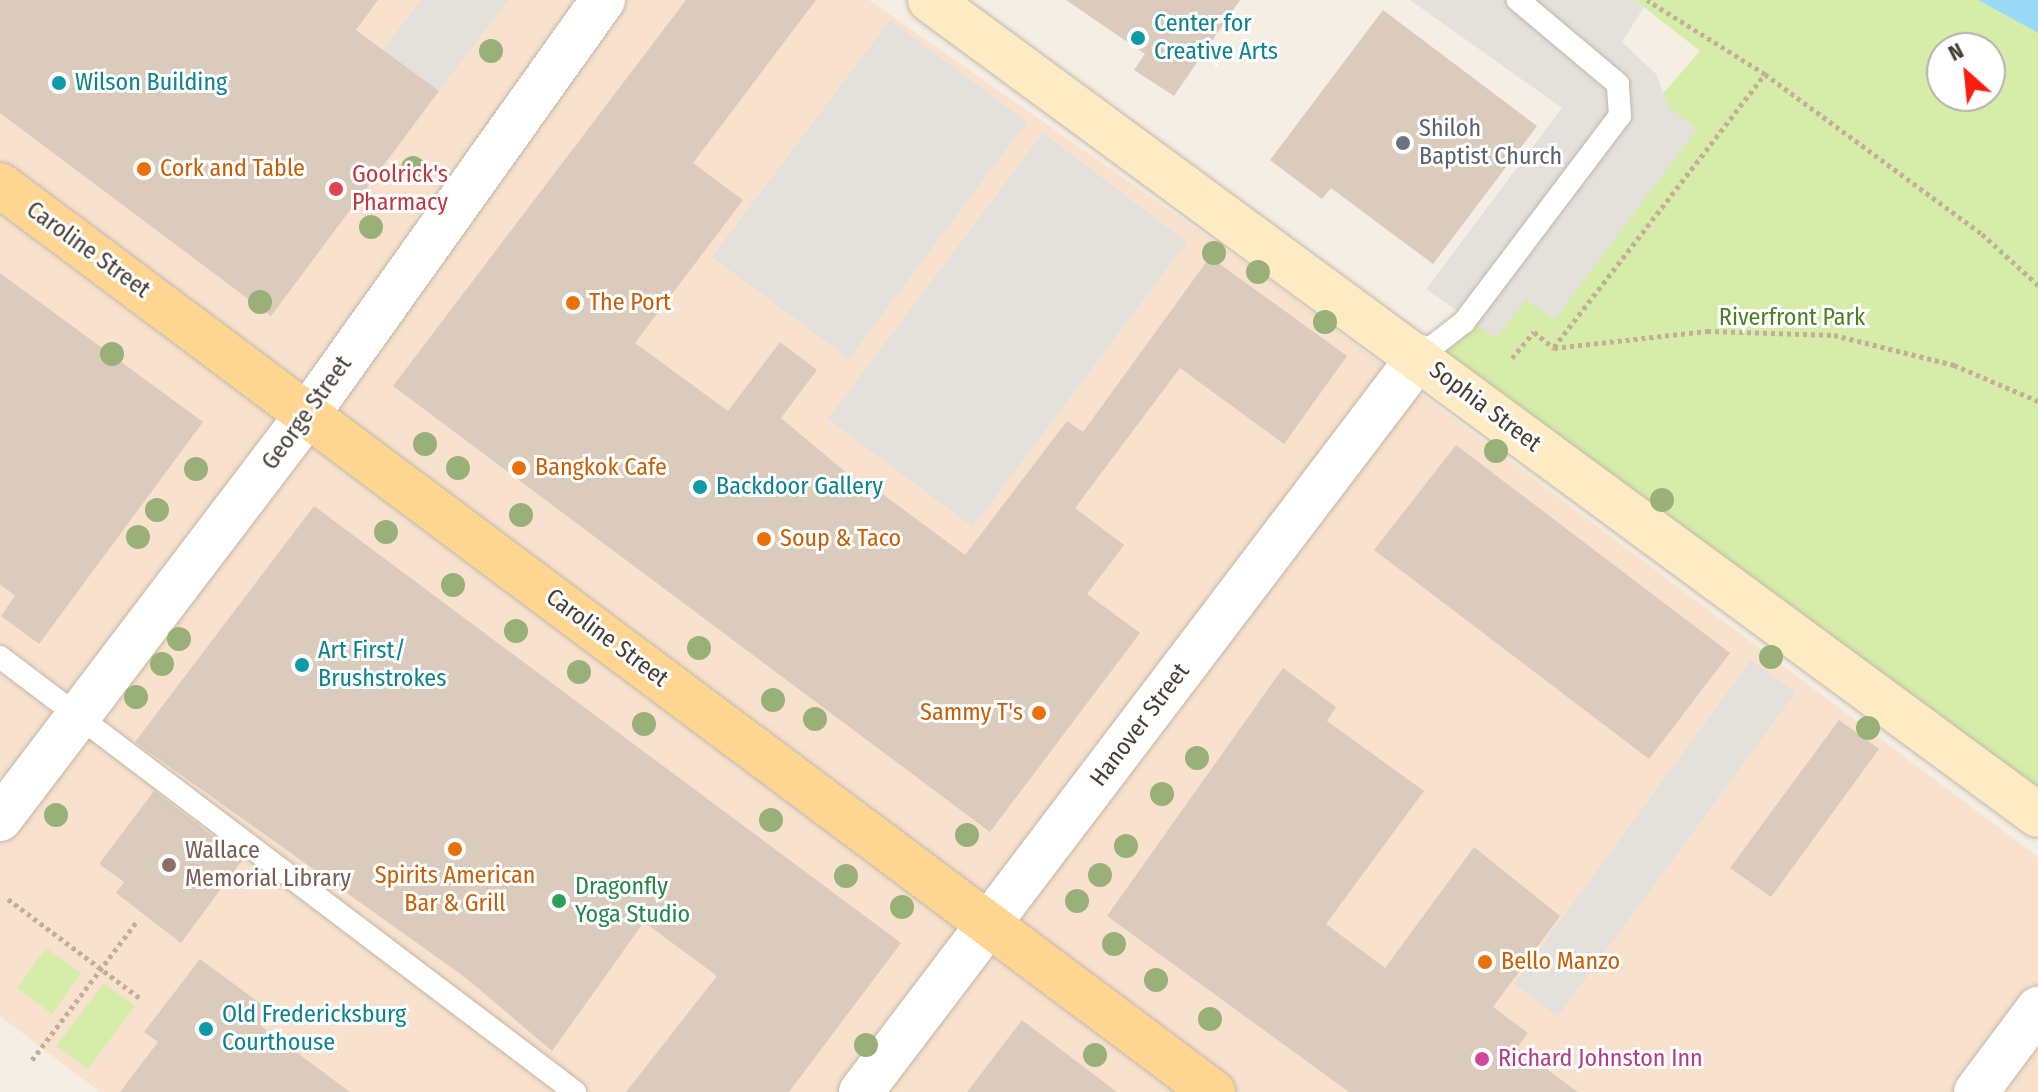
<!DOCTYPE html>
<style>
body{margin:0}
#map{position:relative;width:2038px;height:1092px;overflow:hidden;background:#f4eee4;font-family:"Fira Sans Condensed",sans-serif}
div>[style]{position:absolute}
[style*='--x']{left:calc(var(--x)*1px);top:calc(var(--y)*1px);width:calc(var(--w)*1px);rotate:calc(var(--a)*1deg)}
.commercial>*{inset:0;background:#f8e2cd}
.green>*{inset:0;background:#d5eda9}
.parking>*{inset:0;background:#e4e1dd}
.water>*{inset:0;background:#9adaf7}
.building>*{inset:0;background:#dacbbc}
.path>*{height:5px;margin-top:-2.5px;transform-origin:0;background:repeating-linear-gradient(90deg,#c3af96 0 4px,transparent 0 8px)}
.roads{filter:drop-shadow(0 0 2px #c3b7a9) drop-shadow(0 0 2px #c3b7a9)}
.service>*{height:22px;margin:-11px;padding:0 11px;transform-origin:11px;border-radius:11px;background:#fff}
.minor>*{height:44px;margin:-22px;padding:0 22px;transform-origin:22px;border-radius:22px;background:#fff}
.tertiary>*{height:44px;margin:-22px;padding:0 22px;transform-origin:22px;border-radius:22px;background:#fff}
.secondary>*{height:44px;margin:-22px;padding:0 22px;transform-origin:22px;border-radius:22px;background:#ffebc3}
.primary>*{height:44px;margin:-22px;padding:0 22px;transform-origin:22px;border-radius:22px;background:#ffd592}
.trees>*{width:24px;height:24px;margin:-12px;border-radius:50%;background:#99b079}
.dots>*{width:22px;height:22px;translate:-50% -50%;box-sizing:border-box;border:4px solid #fff;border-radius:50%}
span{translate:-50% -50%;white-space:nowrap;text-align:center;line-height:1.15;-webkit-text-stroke:6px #fff;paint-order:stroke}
.culture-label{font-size:24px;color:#0d838f}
.left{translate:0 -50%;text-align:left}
.worship-label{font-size:24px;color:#5b616d}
.food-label{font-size:24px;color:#c56008}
.right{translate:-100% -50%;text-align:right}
.health-label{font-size:24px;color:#be3a42}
.street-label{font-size:24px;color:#473d33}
.park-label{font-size:24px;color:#4e7e21}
.education-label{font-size:24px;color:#785e54}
.leisure-label{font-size:24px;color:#27864d}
.hotel-label{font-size:24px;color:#b23c85}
.north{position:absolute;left:1926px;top:32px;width:80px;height:80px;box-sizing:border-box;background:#fff;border:2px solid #b5b1ad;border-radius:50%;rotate:333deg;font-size:22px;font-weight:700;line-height:32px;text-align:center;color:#473d33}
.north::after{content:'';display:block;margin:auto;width:28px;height:36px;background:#ff1c10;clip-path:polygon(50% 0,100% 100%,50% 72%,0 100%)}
</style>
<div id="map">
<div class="commercial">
<div style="clip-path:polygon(0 0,869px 0,1258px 272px,2038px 857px,2038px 1092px,100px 1092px,0 1016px)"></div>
</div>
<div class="green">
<div style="clip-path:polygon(evenodd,1635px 0,1978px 0,2038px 33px,2038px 786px,1419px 358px,1464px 322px,1700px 51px,1635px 0,1942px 48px,1990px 48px,1990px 96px,1942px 96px,1942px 48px)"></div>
<div style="clip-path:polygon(46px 948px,81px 973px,52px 1014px,17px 988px)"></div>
<div style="clip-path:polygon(104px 983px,135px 1006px,88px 1069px,56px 1046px)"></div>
</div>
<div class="parking">
<div style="clip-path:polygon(421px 0,508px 0,439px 91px,383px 50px)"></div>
<div style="clip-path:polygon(1410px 0,1635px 0,1644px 7px,1622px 42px,1656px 74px,1669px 108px,1697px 129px,1554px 320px,1526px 299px,1496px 338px,1426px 289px,1562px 108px)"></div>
<div style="clip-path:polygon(890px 20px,1027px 122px,849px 359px,712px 257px)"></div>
<div style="clip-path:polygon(1043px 133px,1187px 242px,973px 527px,828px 419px)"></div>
<div style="clip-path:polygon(1751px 660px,1796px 692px,1558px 1016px,1514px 984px)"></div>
</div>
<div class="water">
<div style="clip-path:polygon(1978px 0,2038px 0,2038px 33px)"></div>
</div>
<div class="building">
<div style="clip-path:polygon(0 0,378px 0,356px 30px,439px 91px,271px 316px,0 113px)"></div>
<div style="clip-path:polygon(686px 0,816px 0,693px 163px,743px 200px,635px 343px,728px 411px,780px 342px,817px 370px,781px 418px,873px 495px,877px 490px,965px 555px,1067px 421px,1083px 432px,1210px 257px,1347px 356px,1284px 444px,1180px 368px,1075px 508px,1124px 545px,1087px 594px,1140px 633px,990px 832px,393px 386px)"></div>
<div style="clip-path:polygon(1066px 0,1240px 0,1174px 96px,1134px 70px,1145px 54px)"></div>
<div style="clip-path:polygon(1383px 10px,1537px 126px,1433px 264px,1331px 188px,1322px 199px,1270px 160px)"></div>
<div style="clip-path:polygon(0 273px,203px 422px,39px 644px,1px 616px,15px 596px,0 584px)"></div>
<div style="clip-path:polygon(1456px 445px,1730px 653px,1649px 759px,1374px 550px)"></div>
<div style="clip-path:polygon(314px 506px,901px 943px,789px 1092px,626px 1092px,717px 976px,644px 922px,552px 1051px,466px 978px,135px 742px)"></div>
<div style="clip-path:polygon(1283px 668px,1336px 707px,1327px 721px,1424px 791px,1326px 924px,1385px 968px,1474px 847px,1560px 916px,1493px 1007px,1528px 1033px,1517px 1048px,1578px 1092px,1349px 1092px,1107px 916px)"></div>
<div style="clip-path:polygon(1839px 720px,1879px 749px,1771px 897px,1730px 868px)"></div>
<div style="clip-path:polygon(154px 791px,243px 859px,181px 943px,116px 893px,124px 882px,99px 864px)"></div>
<div style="clip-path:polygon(200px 959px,272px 1012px,261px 1026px,350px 1092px,120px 1092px,158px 1042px,144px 1032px)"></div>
<div style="clip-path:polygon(1022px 1020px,1117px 1092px,967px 1092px)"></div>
</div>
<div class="path">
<div style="--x:1765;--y:74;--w:270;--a:36.4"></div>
<div style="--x:1982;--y:234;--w:76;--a:42.3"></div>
<div style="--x:1554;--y:347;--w:345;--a:-52.3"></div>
<div style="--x:1765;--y:74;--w:139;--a:-147.9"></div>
<div style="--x:1512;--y:358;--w:34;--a:-50"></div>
<div style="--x:1534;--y:332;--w:26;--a:39"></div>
<div style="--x:1554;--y:348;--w:154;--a:-6.3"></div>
<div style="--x:1707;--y:331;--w:127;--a:1.8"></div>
<div style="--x:1834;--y:335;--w:124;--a:14"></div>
<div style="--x:1954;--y:365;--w:91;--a:23.2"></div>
<div style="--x:8;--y:899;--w:166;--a:36.9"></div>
<div style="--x:32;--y:1060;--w:174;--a:-52.9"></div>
</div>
<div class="roads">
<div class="service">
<div style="--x:1419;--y:357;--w:57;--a:-37.9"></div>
<div style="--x:1464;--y:322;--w:258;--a:-52.9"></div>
<div style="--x:1620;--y:116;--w:32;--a:-94"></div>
<div style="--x:1618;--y:84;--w:131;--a:-140"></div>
<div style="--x:0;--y:657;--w:721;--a:37.11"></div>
</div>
<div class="minor">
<div style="--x:861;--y:1092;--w:923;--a:-52.79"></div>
<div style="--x:1976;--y:1092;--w:104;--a:-53.2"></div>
</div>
<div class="tertiary">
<div style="--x:0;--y:819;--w:512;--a:-52.77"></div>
<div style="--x:310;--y:411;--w:505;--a:-54.52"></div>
</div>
<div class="secondary">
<div style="--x:930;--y:0;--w:1375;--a:36.34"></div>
</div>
<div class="primary">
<div style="--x:0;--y:185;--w:1515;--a:36.79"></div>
</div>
</div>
<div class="trees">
<div style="left:491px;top:51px"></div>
<div style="left:413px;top:168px"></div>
<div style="left:371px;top:227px"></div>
<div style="left:1214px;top:253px"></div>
<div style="left:1258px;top:272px"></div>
<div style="left:260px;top:302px"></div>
<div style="left:1325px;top:322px"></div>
<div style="left:112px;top:354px"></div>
<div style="left:425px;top:444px"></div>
<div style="left:1496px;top:451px"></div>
<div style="left:458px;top:468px"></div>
<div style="left:196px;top:469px"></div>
<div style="left:1662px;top:500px"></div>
<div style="left:157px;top:510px"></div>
<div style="left:521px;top:515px"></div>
<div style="left:386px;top:532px"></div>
<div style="left:138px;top:537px"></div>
<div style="left:453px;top:585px"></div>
<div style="left:516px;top:631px"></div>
<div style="left:179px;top:639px"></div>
<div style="left:699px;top:648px"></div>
<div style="left:1771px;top:657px"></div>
<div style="left:162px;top:664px"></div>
<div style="left:579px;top:672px"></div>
<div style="left:136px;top:697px"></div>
<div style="left:773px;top:700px"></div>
<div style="left:815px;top:719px"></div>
<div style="left:644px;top:724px"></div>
<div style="left:1868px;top:728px"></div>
<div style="left:1197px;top:758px"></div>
<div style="left:1162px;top:794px"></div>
<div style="left:56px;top:815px"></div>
<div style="left:771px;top:820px"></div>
<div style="left:967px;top:835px"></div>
<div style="left:1126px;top:846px"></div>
<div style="left:1100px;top:875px"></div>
<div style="left:846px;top:876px"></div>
<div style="left:1077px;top:901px"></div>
<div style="left:902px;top:907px"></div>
<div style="left:1114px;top:944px"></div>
<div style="left:1156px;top:980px"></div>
<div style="left:1210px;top:1019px"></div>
<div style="left:866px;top:1045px"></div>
<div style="left:1095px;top:1055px"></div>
</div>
<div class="dots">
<div style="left:1138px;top:38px;background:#0f9aa8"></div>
<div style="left:59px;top:83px;background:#0f9aa8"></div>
<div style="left:1403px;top:143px;background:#6b7280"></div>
<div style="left:144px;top:169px;background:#e8710a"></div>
<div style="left:336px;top:189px;background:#e0444e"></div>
<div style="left:573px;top:303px;background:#e8710a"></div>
<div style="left:519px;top:468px;background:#e8710a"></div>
<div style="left:700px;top:487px;background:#0f9aa8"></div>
<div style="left:764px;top:539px;background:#e8710a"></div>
<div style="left:302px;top:665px;background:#0f9aa8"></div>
<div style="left:1039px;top:713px;background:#e8710a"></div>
<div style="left:455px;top:849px;background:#e8710a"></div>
<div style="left:169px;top:865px;background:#8d6e63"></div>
<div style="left:559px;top:901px;background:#2e9e5b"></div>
<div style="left:1485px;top:962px;background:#e8710a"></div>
<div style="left:206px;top:1029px;background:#0f9aa8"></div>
<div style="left:1482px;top:1059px;background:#d1479c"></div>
</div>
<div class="culture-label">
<span class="left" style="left:1154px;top:38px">Center for<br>Creative Arts</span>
<span class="left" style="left:75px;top:83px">Wilson Building</span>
<span class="left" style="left:716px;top:487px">Backdoor Gallery</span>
<span class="left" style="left:318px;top:665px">Art First/<br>Brushstrokes</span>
<span class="left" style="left:222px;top:1029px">Old Fredericksburg<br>Courthouse</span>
</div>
<div class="worship-label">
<span class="left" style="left:1419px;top:143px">Shiloh<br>Baptist Church</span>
</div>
<div class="food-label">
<span class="left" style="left:160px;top:169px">Cork and Table</span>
<span class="left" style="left:589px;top:303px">The Port</span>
<span class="left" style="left:535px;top:468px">Bangkok Cafe</span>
<span class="left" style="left:780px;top:539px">Soup &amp; Taco</span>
<span class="right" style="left:1023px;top:713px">Sammy T's</span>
<span style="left:455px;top:890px">Spirits American<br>Bar &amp; Grill</span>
<span class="left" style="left:1501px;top:962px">Bello Manzo</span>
</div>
<div class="health-label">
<span class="left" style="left:352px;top:189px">Goolrick's<br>Pharmacy</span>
</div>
<div class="street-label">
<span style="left:88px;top:250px;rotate:36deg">Caroline Street</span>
<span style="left:1485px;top:407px;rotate:37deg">Sophia Street</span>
<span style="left:307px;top:413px;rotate:-54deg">George Street</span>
<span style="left:607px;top:638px;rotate:37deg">Caroline Street</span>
<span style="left:1140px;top:725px;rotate:-53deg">Hanover Street</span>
</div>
<div class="park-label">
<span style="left:1792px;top:318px">Riverfront Park</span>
</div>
<div class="education-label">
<span class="left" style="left:185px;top:865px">Wallace<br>Memorial Library</span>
</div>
<div class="leisure-label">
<span class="left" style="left:575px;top:901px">Dragonfly<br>Yoga Studio</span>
</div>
<div class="hotel-label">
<span class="left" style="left:1498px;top:1059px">Richard Johnston Inn</span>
</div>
<div class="north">N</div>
</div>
